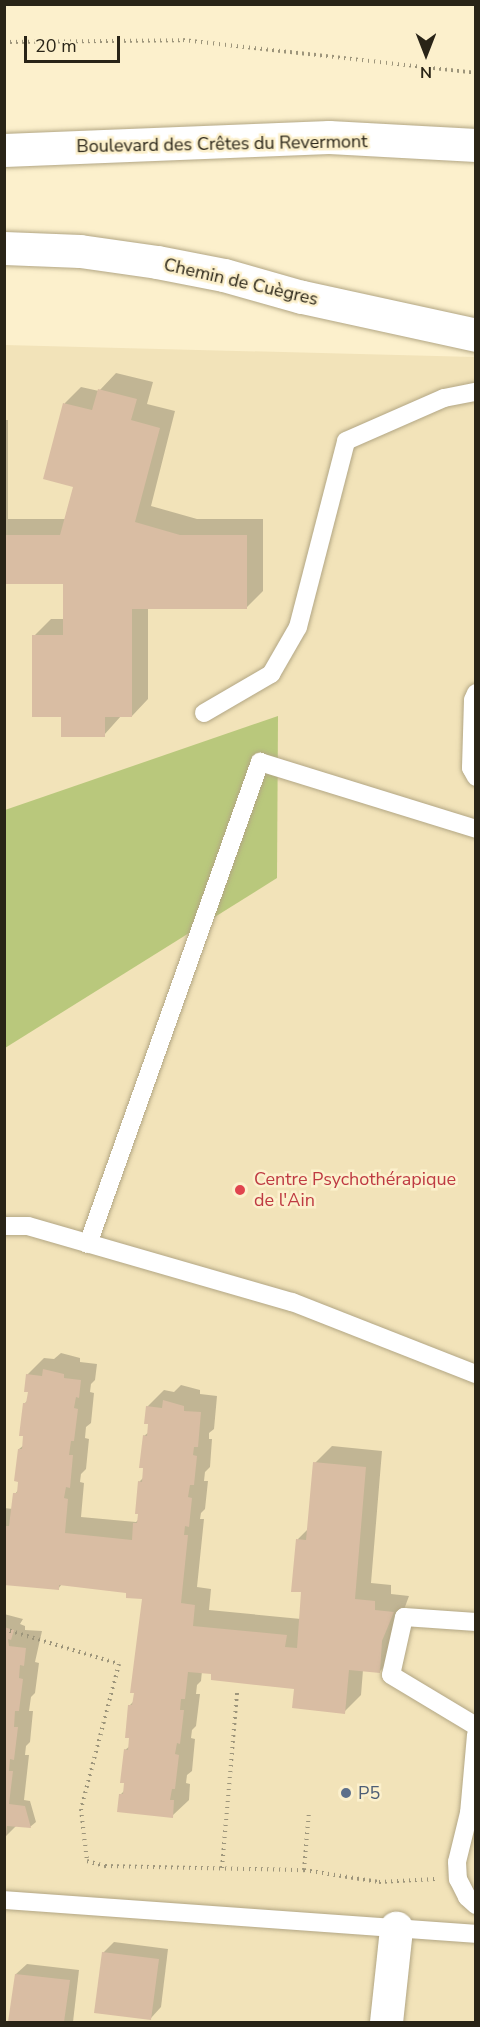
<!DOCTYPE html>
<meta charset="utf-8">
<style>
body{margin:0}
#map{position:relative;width:480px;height:2027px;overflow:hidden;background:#fcf0cc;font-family:"Nunito Sans",sans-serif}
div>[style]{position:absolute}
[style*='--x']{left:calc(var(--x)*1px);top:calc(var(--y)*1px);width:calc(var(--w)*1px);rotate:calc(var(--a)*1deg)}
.built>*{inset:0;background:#f2e3b9}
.forest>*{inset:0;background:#b9c87c}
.shadow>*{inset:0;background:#0003}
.building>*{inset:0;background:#d9bda3}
.path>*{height:4px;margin-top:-2px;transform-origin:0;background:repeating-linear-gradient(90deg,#9d957b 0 1.5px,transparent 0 6px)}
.roads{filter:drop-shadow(0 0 2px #b2a684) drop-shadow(0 0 2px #b2a684)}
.lane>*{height:18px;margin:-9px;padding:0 9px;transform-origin:9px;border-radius:9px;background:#fff}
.street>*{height:33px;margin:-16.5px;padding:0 16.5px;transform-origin:16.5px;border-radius:16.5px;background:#fff}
.primary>*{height:33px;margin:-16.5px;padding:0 16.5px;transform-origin:16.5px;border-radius:16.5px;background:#fff}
.dots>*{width:16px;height:16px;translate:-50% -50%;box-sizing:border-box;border:3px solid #fcf0cc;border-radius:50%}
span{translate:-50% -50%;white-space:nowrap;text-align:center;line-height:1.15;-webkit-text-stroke:5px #fcf0cc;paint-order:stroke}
.street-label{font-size:18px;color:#292417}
.health-label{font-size:18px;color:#be3a42}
.left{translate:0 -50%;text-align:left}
.service-label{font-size:18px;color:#4e5e75}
.frame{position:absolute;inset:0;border:6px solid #292417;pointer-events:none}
.north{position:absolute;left:396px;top:24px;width:60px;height:60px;-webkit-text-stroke:4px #fcf0cc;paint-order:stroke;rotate:180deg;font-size:16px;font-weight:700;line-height:24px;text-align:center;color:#292417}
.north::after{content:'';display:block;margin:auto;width:21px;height:27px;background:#292417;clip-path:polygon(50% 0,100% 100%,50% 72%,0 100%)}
.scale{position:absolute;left:24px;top:36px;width:96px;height:27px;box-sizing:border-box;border:3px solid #292417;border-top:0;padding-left:8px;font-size:18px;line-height:21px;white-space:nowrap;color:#292417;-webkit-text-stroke:4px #fcf0cc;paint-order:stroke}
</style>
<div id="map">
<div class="built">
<div style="clip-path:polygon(5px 345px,475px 357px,475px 2022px,5px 2022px)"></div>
</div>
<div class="forest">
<div style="clip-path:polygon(278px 716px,277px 878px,5px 1048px,5px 810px)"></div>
</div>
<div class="shadow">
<div style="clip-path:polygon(116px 373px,153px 382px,147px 404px,175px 411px,151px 506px,197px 519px,263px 519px,263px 591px,246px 608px,148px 608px,148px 699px,132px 716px,121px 716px,104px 735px,63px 716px,34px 636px,51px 619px,65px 619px,65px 582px,4px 582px,4px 420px,8px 420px,8px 519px,65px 519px,74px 486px,45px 478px,65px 403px,81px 387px,99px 391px)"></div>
<div style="clip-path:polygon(61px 1353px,80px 1358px,80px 1362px,97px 1364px,95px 1380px,91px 1384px,90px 1392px,94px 1393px,91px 1423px,86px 1427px,85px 1438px,89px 1439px,86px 1469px,81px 1474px,80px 1482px,84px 1483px,81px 1517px,136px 1522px,139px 1519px,139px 1482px,144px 1477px,144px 1436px,149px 1432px,147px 1407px,164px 1390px,174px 1392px,181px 1385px,200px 1390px,200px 1394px,217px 1396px,214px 1429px,209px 1433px,209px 1439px,212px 1439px,210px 1467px,205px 1472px,204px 1481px,208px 1481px,205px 1509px,201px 1513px,200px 1519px,204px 1519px,197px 1587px,211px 1589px,209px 1610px,301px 1619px,303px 1591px,298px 1539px,309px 1528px,315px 1463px,332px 1446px,382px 1451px,371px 1583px,391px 1585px,391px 1594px,409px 1596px,399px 1623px,396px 1655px,379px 1672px,363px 1670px,361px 1695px,344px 1712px,295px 1687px,202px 1671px,201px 1681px,197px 1685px,196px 1694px,200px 1694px,196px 1726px,192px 1730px,191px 1738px,195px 1739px,192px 1771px,187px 1775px,186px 1783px,190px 1784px,189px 1800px,172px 1816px,120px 1795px,125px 1790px,125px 1750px,130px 1746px,130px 1705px,134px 1701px,143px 1598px,128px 1592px,62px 1584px,58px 1589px,4px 1578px,4px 1508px,13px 1509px,15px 1494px,19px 1489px,19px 1449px,24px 1445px,24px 1404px,28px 1400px,29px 1391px,27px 1375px,44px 1358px,54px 1359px)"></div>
<div style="clip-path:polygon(4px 1614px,23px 1619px,20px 1624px,25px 1626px,25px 1630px,42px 1631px,35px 1662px,39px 1663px,35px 1693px,31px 1697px,29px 1711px,33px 1711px,30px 1742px,26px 1746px,25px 1755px,29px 1755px,24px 1800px,30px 1801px,36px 1822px,30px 1827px,17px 1825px,5px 1837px)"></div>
<div style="clip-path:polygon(114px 1942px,168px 1949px,161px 2007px,151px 2018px,103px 1953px)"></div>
<div style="clip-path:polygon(27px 1964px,79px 1970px,73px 2022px,10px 2022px,16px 1974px)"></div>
</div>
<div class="building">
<div style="clip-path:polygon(98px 389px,137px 399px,131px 420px,160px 428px,135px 522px,180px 535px,247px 535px,247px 609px,132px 609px,132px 717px,105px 717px,105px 737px,61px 737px,61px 717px,32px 717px,32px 635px,63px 635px,63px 584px,4px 584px,4px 535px,60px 535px,73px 487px,43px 479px,63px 403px,92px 410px)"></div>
<div style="clip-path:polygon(43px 1369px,64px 1374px,64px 1378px,81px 1380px,79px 1398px,76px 1397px,74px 1408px,78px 1409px,74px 1441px,71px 1441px,69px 1455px,73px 1455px,70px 1488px,66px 1487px,64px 1498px,68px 1499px,65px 1533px,132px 1540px,133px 1523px,137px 1523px,138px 1514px,135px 1514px,138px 1481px,142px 1482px,143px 1468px,139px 1468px,143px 1435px,147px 1436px,148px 1424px,144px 1424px,146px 1406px,162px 1408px,163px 1400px,184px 1406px,184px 1411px,201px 1412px,198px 1447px,194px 1447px,193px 1455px,197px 1456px,194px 1485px,190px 1485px,188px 1497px,192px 1498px,189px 1527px,185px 1526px,184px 1535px,188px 1535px,181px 1603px,195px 1605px,193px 1626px,287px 1635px,285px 1647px,297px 1648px,301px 1592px,291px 1592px,296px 1539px,306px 1540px,313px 1462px,366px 1467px,355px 1599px,375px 1601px,375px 1610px,394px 1612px,382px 1641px,380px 1673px,349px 1670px,345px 1714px,292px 1708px,294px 1689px,211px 1680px,211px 1674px,188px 1672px,185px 1699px,181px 1699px,180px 1710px,184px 1710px,180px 1744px,177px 1743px,175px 1754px,179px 1755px,175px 1789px,172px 1789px,170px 1800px,174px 1800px,173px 1818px,117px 1812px,119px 1794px,123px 1794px,124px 1783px,120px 1783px,124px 1749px,128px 1750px,129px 1738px,125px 1738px,128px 1705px,132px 1705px,134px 1693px,130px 1693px,142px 1599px,126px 1598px,126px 1593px,59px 1585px,59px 1590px,4px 1585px,4px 1526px,9px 1526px,13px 1493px,17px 1493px,18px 1482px,14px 1481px,18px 1449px,22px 1449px,23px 1436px,19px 1436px,23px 1403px,26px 1403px,28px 1392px,24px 1392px,26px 1374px,42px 1376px)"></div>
<div style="clip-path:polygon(4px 1627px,14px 1630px,11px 1640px,8px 1639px,9px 1646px,26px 1648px,24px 1666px,20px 1665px,19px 1678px,23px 1679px,19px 1711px,15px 1711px,14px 1727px,18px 1727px,14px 1760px,10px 1759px,9px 1771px,13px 1771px,9px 1804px,25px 1806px,31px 1828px,7px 1826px,6px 1837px)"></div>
<div style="clip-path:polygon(102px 1952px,159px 1959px,151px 2020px,94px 2013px)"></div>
<div style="clip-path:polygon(15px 1974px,70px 1980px,64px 2022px,8px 2022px)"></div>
</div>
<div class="path">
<div style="--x:4;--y:42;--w:179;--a:-0.6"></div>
<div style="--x:183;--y:40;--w:295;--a:6.4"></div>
<div style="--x:4;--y:1629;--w:120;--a:16.9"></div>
<div style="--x:119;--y:1664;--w:150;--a:104.7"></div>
<div style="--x:81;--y:1809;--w:52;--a:83.4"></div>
<div style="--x:87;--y:1861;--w:19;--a:16"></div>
<div style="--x:105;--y:1866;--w:199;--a:1.2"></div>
<div style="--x:304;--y:1870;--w:76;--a:9.1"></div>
<div style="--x:379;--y:1882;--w:56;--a:-3.1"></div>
<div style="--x:222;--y:1868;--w:176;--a:-85.1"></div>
<div style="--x:304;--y:1870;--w:58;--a:-85.1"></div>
</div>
<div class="roads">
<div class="lane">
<div style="--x:476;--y:693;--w:8;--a:113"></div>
<div style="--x:473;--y:700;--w:68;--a:91.7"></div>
<div style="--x:471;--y:768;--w:10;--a:61"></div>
<div style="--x:204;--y:713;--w:78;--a:-30.2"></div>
<div style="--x:271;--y:674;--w:54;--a:-60.1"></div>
<div style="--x:298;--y:627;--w:192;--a:-75.5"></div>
<div style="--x:346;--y:441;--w:107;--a:-23.7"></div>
<div style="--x:444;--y:398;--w:33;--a:-11"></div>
<div style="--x:4;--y:1226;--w:24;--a:0"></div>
<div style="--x:28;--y:1226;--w:275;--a:16.1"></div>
<div style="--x:292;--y:1302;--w:198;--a:21.4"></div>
<div style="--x:88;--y:1244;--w:512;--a:-70.36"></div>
<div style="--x:260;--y:762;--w:226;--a:17.2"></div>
<div style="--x:476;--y:1622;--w:72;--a:-176"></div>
<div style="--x:404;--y:1617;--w:59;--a:102.6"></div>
<div style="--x:391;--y:1675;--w:99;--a:31"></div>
<div style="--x:476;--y:1735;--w:78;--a:95.1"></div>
<div style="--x:469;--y:1813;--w:50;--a:103.8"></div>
<div style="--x:457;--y:1862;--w:17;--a:87"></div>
<div style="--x:458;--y:1879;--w:20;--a:63"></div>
<div style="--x:467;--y:1897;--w:12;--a:42"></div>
<div style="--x:4;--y:1900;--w:473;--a:4.1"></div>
</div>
<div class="street">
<div style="--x:4;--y:248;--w:76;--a:2.3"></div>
<div style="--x:80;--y:251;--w:78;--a:8.1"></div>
<div style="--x:157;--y:262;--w:68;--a:11"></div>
<div style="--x:224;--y:275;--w:81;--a:15.8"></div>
<div style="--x:302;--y:297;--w:178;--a:12.3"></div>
<div style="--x:386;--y:2022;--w:95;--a:-83.9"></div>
</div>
<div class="primary">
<div style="--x:4;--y:150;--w:325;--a:-2.3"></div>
<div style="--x:329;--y:137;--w:147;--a:3.1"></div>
</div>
</div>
<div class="dots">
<div style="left:240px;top:1190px;background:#e0444e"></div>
<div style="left:346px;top:1793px;background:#5c6f8a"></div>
</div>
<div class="street-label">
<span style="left:222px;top:144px;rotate:-1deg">Boulevard des Crêtes du Revermont</span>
<span style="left:241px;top:282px;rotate:13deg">Chemin de Cuègres</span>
</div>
<div class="health-label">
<span class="left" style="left:254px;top:1190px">Centre Psychothérapique<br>de l'Ain</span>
</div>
<div class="service-label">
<span class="left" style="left:358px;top:1793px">P5</span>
</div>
<div class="frame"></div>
<div class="north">N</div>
<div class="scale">20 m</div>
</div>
